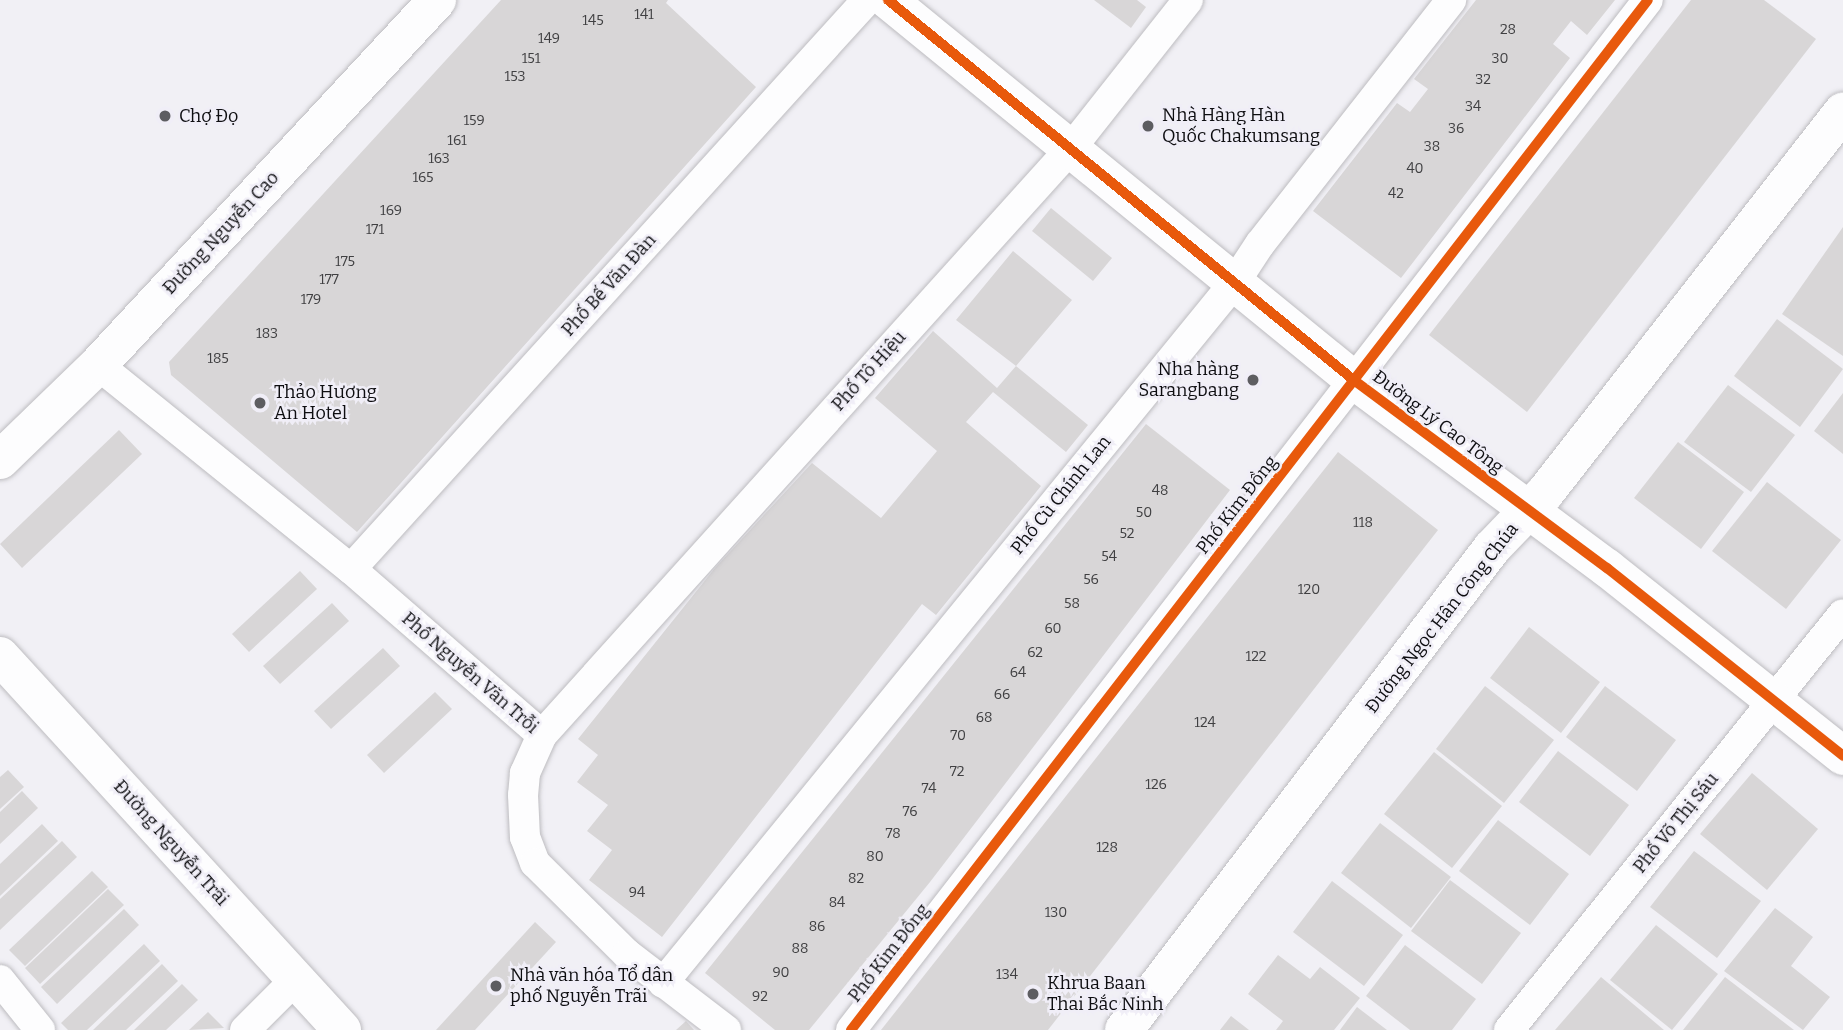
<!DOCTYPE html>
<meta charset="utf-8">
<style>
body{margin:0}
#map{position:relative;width:1843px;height:1030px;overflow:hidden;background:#f1f0f5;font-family:Bitter,serif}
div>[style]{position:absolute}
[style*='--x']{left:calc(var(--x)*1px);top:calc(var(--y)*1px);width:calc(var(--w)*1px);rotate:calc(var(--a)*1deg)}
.building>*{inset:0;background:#d8d6d7}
.roads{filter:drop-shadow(0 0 2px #bdbcc0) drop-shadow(0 0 2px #bdbcc0)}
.minor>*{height:30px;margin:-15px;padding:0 15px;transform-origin:15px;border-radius:15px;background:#fdfdfe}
.tertiary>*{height:38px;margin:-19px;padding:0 19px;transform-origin:19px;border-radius:19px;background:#fdfdfe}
.secondary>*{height:38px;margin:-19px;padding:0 19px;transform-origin:19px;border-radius:19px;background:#fdfdfe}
.cycleway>*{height:10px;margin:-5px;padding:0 5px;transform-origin:5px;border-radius:5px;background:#e8590c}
.dots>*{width:19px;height:19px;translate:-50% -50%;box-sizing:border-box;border:4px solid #f0eef7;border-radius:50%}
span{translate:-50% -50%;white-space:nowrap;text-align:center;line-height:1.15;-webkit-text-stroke:5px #f0eef7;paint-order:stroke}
.number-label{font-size:14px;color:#404042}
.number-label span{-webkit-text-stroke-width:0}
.poi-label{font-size:18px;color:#0e0e11}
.left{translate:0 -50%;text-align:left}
.right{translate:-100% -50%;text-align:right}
.street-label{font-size:18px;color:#0e0e11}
</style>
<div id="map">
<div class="building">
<div style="clip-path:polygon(501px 0,668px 0,666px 3px,756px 87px,357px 532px,171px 375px,169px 362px)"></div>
<div style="clip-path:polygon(1094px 0,1137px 0,1146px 7px,1131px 28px)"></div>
<div style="clip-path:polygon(1476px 0,1615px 0,1587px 35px,1571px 21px,1553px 44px,1570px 58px,1401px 278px,1313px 211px,1397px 103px,1410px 112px,1428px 89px,1414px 79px)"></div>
<div style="clip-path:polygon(1691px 0,1764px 0,1816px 39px,1527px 412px,1429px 335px)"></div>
<div style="clip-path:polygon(1051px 208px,1112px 258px,1093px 281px,1032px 231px)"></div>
<div style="clip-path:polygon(1843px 227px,1843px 356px,1782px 314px)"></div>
<div style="clip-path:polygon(1013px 251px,1072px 300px,1016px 366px,1088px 425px,1066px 452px,993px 392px,966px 422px,1041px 486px,936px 615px,922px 604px,662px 937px,589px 880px,612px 850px,587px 831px,608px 805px,577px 782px,598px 755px,578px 739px,715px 568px,812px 463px,881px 518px,937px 451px,875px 398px,933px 331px,997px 388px,1016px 366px,956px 320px)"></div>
<div style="clip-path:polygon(1777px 319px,1843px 369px,1800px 427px,1734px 376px)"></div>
<div style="clip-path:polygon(1728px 385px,1795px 435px,1751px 492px,1684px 442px)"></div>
<div style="clip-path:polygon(1843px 393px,1843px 454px,1814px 431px)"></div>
<div style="clip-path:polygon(1146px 424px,1230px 490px,930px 882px,809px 1030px,775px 1030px,705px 973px)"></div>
<div style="clip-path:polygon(119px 430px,142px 454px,22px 568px,0 544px)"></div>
<div style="clip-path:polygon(1678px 442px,1744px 492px,1701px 549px,1634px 498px)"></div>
<div style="clip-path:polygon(1338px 452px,1438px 530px,1048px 1030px,881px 1030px)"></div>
<div style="clip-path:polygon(1767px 482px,1841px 540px,1786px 609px,1712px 551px)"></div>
<div style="clip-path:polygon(300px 571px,317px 589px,249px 652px,232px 634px)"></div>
<div style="clip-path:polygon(332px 603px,349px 621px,280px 684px,263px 666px)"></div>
<div style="clip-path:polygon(1529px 627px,1600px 682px,1561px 733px,1490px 678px)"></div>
<div style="clip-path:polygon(383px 648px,400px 666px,331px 729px,314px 711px)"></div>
<div style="clip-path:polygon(1485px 686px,1554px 740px,1504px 803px,1436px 749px)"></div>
<div style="clip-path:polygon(1605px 686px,1676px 740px,1637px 791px,1566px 737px)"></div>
<div style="clip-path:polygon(435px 692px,452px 709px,384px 773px,367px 755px)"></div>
<div style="clip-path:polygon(1558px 751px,1629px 805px,1590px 856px,1519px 802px)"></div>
<div style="clip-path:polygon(1434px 752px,1502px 806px,1452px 868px,1384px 814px)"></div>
<div style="clip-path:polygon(8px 770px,24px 787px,0 809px,0 777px)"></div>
<div style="clip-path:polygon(1752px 773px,1818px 829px,1767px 890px,1700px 834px)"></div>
<div style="clip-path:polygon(22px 791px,38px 808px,0 844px,0 812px)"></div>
<div style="clip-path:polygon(1498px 820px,1569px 874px,1530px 925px,1459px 871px)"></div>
<div style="clip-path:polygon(1380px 823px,1451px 877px,1411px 928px,1341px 873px)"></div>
<div style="clip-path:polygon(42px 824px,58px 841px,0 896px,0 864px)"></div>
<div style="clip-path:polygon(62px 841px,77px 857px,0 930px,0 899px)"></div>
<div style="clip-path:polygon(1694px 851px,1761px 901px,1717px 958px,1650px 907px)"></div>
<div style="clip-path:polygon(92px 871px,108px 887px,25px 966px,9px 950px)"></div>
<div style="clip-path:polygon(1450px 880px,1521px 933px,1482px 984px,1411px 931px)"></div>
<div style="clip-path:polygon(1332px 881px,1403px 935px,1364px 986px,1293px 932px)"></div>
<div style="clip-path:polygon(108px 889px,124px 905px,40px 984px,25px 968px)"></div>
<div style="clip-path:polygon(1775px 908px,1813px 937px,1791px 966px,1830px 997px,1803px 1030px,1724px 971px)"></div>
<div style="clip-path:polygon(124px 909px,139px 925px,57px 1004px,41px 987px)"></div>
<div style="clip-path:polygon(535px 922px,556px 942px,475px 1030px,436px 1030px)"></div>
<div style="clip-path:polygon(1656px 925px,1718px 974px,1672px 1030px,1610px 980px)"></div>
<div style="clip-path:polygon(144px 944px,160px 961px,87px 1030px,68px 1030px,61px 1023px)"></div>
<div style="clip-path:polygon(1405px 945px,1476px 999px,1452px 1030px,1410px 1030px,1366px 996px)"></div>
<div style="clip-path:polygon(1278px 955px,1310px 979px,1320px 967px,1360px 998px,1334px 1030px,1276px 1030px,1283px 1021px,1248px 994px)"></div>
<div style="clip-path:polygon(162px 964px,178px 981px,126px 1030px,93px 1030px)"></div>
<div style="clip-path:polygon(1601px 977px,1664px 1030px,1555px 1030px)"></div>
<div style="clip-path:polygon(1725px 977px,1794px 1030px,1683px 1030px)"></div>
<div style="clip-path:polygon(182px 984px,198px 1000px,166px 1030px,134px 1030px)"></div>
<div style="clip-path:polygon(1357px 1007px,1387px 1030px,1340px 1030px)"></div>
<div style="clip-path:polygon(208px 1012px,224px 1028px,189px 1030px)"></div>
<div style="clip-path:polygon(1231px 1016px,1249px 1030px,1220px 1030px)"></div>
<div style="clip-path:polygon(686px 1021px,694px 1030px,676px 1030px)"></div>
</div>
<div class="roads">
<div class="minor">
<div style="--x:98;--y:365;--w:325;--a:38.9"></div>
<div style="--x:351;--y:569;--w:253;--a:41"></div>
<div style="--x:542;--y:735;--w:42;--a:114.1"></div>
<div style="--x:525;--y:773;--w:22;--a:95"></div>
<div style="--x:523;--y:795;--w:42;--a:87.3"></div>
<div style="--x:525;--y:837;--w:28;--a:69"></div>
<div style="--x:535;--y:863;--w:129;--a:44.7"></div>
<div style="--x:627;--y:954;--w:125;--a:37.5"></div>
<div style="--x:351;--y:569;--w:768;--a:-47.8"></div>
<div style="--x:542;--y:735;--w:792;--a:-47.97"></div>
<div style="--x:1072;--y:147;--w:187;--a:-51.7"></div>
<div style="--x:0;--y:980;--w:64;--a:51.3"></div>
<div style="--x:663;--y:983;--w:905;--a:-50.79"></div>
<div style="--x:1235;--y:282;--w:45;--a:-56.7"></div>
<div style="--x:1260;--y:244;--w:310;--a:-51.9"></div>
<div style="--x:245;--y:1030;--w:71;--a:-45"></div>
<div style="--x:851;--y:1030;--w:1302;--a:-52.27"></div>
<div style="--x:1509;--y:1030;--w:533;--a:-51.24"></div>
</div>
<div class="tertiary">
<div style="--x:888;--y:0;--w:603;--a:39.21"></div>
<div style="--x:1355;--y:381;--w:314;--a:36.6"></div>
<div style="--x:1607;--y:568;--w:302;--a:38.5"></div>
</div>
<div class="secondary">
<div style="--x:0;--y:460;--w:136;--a:-44.1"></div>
<div style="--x:98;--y:365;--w:498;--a:-47.1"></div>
<div style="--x:0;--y:656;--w:507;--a:47.56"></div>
<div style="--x:1124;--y:1030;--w:606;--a:-52.64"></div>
<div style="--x:1492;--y:548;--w:76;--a:-46.1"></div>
<div style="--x:1545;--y:493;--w:484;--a:-52"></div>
</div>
</div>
<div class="cycleway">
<div style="--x:888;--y:0;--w:603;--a:39.21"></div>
<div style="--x:1355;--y:381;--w:314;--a:36.6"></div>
<div style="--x:1607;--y:568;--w:302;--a:38.5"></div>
<div style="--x:851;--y:1030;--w:1302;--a:-52.27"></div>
</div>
<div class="dots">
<div style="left:165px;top:116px;background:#5d5d61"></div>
<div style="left:1148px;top:126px;background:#5d5d61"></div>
<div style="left:1253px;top:380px;background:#5d5d61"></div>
<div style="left:260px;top:403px;background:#5d5d61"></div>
<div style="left:496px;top:986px;background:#5d5d61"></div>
<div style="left:1033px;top:994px;background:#5d5d61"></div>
</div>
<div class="number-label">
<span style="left:644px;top:15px">141</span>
<span style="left:593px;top:21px">145</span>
<span style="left:1508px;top:30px">28</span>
<span style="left:549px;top:39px">149</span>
<span style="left:531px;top:59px">151</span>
<span style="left:1500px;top:59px">30</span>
<span style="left:515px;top:77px">153</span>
<span style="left:1483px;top:80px">32</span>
<span style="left:1473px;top:107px">34</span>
<span style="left:474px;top:121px">159</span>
<span style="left:1456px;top:129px">36</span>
<span style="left:457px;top:141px">161</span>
<span style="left:1432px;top:147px">38</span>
<span style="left:439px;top:159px">163</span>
<span style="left:1415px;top:169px">40</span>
<span style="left:423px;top:178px">165</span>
<span style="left:1396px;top:194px">42</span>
<span style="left:391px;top:211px">169</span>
<span style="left:375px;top:230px">171</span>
<span style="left:345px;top:262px">175</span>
<span style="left:329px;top:280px">177</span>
<span style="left:311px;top:300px">179</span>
<span style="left:267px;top:334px">183</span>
<span style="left:218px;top:359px">185</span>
<span style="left:1160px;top:491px">48</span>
<span style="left:1144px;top:513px">50</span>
<span style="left:1363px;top:523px">118</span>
<span style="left:1127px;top:534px">52</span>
<span style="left:1109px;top:557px">54</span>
<span style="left:1091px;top:580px">56</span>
<span style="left:1309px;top:590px">120</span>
<span style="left:1072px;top:604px">58</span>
<span style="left:1053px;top:629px">60</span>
<span style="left:1035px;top:653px">62</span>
<span style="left:1256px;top:657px">122</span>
<span style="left:1018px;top:673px">64</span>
<span style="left:1002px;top:695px">66</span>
<span style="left:984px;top:718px">68</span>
<span style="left:1205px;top:723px">124</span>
<span style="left:958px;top:736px">70</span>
<span style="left:957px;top:772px">72</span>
<span style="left:1156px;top:785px">126</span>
<span style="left:929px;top:789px">74</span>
<span style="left:910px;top:812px">76</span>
<span style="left:893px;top:834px">78</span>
<span style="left:1107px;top:848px">128</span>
<span style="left:875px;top:857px">80</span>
<span style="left:856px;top:879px">82</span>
<span style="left:637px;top:893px">94</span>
<span style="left:837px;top:903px">84</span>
<span style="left:1056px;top:913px">130</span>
<span style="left:817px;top:927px">86</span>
<span style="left:800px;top:949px">88</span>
<span style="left:781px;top:973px">90</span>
<span style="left:1007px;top:975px">134</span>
<span style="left:760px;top:997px">92</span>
</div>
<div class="poi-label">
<span class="left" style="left:179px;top:116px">Chợ Đọ</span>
<span class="left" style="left:1162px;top:126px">Nhà Hàng Hàn<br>Quốc Chakumsang</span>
<span class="right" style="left:1239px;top:380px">Nha hàng<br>Sarangbang</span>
<span class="left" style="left:274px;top:403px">Thảo Hương<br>An Hotel</span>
<span class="left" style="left:510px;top:986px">Nhà văn hóa Tổ dân<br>phố Nguyễn Trãi</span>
<span class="left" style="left:1047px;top:994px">Khrua Baan<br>Thai Bắc Ninh</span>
</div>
<div class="street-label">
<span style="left:221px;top:233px;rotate:-47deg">Đường Nguyễn Cao</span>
<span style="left:609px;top:285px;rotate:-48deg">Phố Bế Văn Đàn</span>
<span style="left:869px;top:371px;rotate:-48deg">Phố Tô Hiệu</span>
<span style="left:1438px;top:422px;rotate:37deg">Đường Lý Cao Tông</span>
<span style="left:1061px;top:495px;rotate:-51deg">Phố Cù Chính Lan</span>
<span style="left:1237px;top:505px;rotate:-52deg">Phố Kim Đồng</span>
<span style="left:1442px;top:618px;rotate:-52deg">Đường Ngọc Hân Công Chúa</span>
<span style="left:470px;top:673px;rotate:41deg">Phố Nguyễn Văn Trỗi</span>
<span style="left:1676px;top:823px;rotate:-51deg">Phố Võ Thị Sáu</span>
<span style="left:171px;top:843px;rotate:48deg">Đường Nguyễn Trãi</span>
<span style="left:889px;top:953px;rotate:-52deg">Phố Kim Đồng</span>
</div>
</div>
